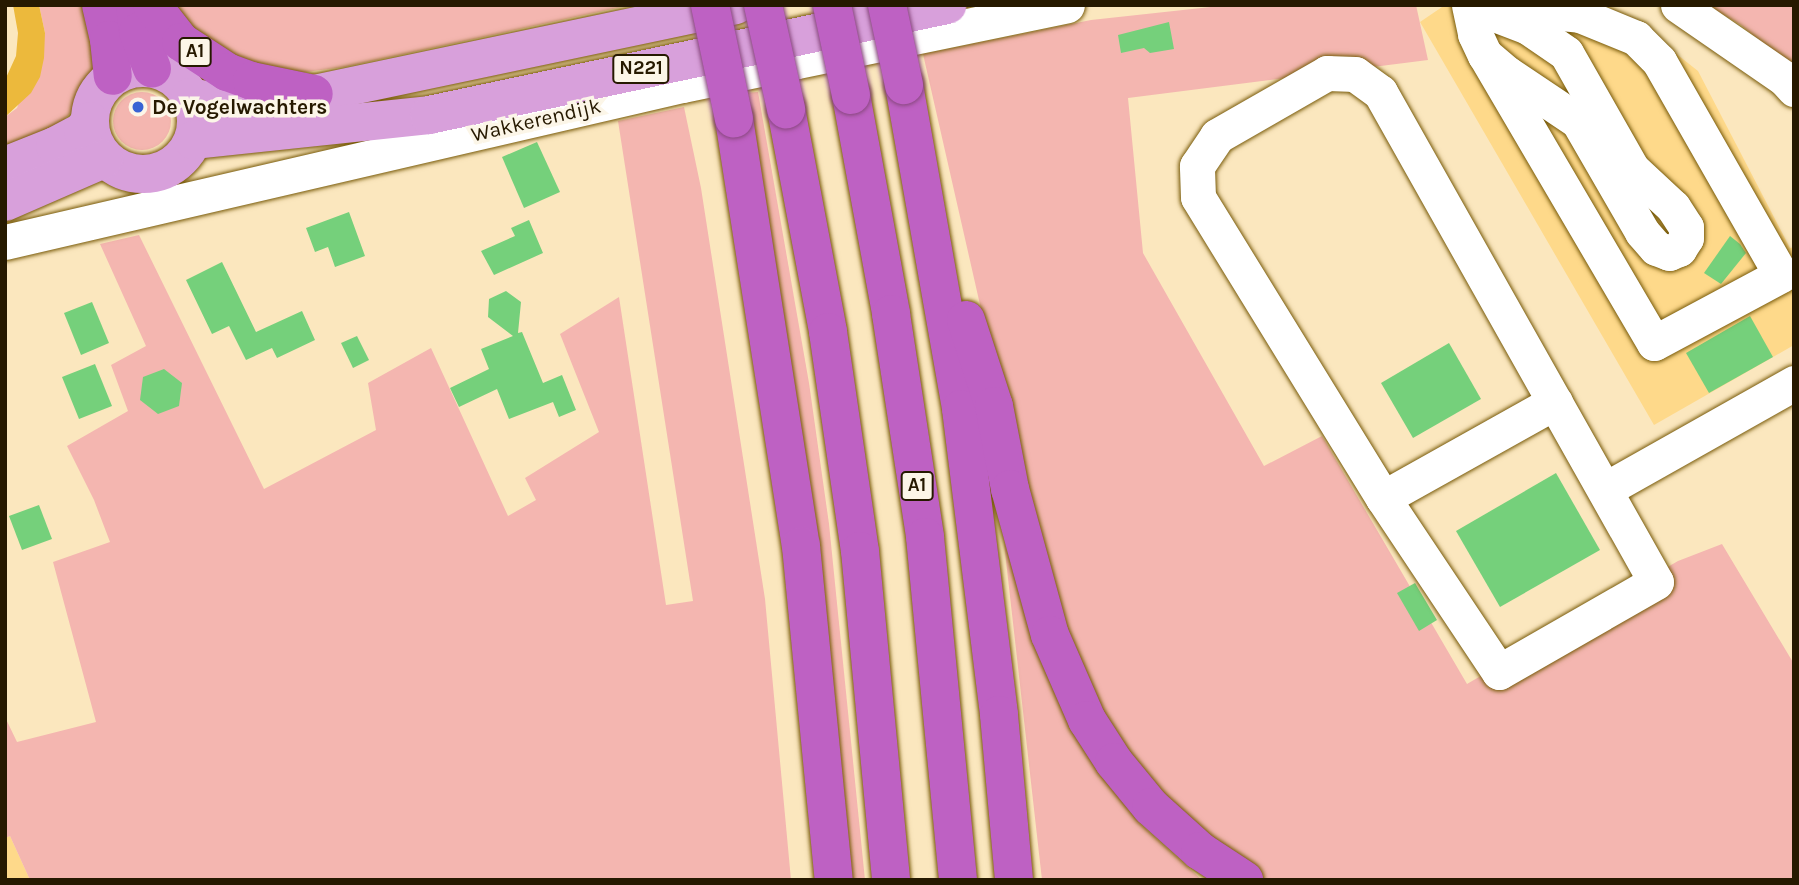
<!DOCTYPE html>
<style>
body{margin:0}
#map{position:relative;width:1799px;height:885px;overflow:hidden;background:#fbe7be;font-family:Karla,sans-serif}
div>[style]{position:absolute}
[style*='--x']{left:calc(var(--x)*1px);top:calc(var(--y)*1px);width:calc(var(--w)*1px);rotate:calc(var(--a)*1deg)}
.built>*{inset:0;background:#fed98a}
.green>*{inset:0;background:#f4b6b0}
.round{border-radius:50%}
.water>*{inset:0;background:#ecb93c}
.building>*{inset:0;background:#75d07b}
.roads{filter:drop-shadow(0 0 2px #785a09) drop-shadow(0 0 2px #785a09)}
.minor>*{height:35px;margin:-17.5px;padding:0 17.5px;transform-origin:17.5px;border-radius:17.5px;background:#fff}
.major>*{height:38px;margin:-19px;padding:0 19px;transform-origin:19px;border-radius:19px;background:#d8a0db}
.major>.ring{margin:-19px;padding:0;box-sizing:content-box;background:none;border:38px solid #d8a0db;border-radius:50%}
.highway>*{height:38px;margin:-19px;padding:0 19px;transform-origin:19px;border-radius:19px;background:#be61c3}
.bridges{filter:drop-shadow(0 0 2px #89487f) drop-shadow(0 0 2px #89487f)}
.highway-bridge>*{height:38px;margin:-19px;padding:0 19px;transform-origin:19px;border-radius:19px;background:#be61c3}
.dots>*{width:19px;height:19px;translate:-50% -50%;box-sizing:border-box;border:4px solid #fcf6e8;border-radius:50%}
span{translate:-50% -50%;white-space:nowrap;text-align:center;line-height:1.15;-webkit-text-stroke:7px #fcf6e8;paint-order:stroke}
.shield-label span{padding:2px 5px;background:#fcf6e8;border:2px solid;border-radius:5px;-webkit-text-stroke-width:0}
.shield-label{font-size:19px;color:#261900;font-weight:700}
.poi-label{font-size:21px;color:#261900;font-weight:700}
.left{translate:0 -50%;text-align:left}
.street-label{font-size:21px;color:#261900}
.frame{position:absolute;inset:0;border:7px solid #261900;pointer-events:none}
</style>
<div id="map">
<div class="built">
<div style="clip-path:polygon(1445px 5px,1559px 5px,1655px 37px,1698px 71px,1790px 248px,1794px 247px,1794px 345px,1654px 425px,1420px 22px)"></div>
<div style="clip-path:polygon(10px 836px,30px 880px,5px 880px,5px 838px)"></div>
</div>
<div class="green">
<div style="clip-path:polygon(39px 5px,82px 5px,95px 66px,71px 112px,61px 123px,5px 150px,5px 117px,17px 108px,45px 33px)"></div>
<div style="clip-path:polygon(172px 5px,631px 5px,344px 67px,298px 73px,274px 72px,200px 41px)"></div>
<div style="clip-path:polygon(1229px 5px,1416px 5px,1428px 60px,1128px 98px,1143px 253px,1264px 466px,1322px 436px,1467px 684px,1678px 561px,1722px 544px,1794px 664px,1794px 880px,1262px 880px,1147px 789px,1079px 670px,991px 353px,923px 54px,1091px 20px)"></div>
<div style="clip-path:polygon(1707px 5px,1794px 5px,1794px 70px,1741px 25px)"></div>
<div class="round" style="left:113px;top:92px;width:58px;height:58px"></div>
<div style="clip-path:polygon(758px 92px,809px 383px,829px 524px,865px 880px,848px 880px,743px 93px)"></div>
<div style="clip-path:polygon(684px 107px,701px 188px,765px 599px,791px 880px,30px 880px,10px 836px,5px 838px,5px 717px,17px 742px,96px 722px,53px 562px,110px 542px,94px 500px,67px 446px,128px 411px,111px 365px,146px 346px,100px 244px,139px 235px,264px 489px,376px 430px,368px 383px,431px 348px,508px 516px,536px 500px,525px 478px,599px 432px,560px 334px,619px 297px,666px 605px,693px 601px,618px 121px)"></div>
<div style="clip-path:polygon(1004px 543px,1041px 643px,1112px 785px,1140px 824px,1202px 880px,1042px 880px)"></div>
</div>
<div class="water">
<div style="clip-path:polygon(13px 5px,39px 5px,45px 33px,44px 58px,40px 77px,31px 93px,5px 117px,5px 80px,16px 56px,18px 33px)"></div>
</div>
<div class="building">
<div style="clip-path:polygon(1169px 22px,1174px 49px,1150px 53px,1144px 48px,1121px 53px,1118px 35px)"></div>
<div style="clip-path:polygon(537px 142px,560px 192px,524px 208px,502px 157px)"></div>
<div style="clip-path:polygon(349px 212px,365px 256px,335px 267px,328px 247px,315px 252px,306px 228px)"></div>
<div style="clip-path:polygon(529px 220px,543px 253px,494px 275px,481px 251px,515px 236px,511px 228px)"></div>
<div style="clip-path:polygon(1730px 236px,1740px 244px,1746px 253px,1721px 284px,1704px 273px)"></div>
<div style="clip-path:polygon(222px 262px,256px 332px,302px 311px,315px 340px,277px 358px,272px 348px,246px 360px,229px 326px,212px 334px,186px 280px)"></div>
<div style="clip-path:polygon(506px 291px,521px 302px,518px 333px,522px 332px,543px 383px,562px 375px,576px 410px,559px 417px,553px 402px,509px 419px,497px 389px,459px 407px,450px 388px,489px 369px,481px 349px,513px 336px,488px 317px,489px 299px)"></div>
<div style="clip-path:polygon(92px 302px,109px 343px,81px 355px,64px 313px)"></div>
<div style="clip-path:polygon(1750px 316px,1773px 357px,1709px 393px,1686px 353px)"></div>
<div style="clip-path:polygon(357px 336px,369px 360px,353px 368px,341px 343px)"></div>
<div style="clip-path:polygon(1449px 343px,1481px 399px,1413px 438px,1381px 383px)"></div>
<div style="clip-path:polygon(95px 364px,112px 406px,79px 419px,62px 377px)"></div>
<div style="clip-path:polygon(164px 369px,182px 383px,179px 406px,158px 414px,140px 400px,143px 377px)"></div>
<div style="clip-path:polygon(1556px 473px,1600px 550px,1500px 607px,1456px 531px)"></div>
<div style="clip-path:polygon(39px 505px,52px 539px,22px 550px,9px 516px)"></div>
<div style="clip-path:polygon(1415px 583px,1437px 620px,1419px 631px,1397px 593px)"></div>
</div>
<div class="roads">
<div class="minor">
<div style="--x:1469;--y:5;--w:30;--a:78"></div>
<div style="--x:1475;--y:34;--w:23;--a:65"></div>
<div style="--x:1485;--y:55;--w:30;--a:40"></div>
<div style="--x:1508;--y:74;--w:84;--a:33.9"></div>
<div style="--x:1578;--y:121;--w:128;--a:60"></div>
<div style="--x:1642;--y:232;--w:21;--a:49"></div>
<div style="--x:1656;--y:248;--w:14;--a:21"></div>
<div style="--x:1669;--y:253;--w:11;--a:-22"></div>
<div style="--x:1679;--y:249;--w:13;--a:-58"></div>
<div style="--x:1686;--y:238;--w:11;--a:-90"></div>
<div style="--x:1686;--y:227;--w:24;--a:-123"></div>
<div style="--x:1673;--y:207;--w:56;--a:-137.2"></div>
<div style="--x:1632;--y:169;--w:133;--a:-119.6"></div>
<div style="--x:1566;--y:53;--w:46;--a:-145.6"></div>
<div style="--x:1528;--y:27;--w:30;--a:-159"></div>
<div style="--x:1477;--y:5;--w:103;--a:5.5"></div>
<div style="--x:1580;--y:15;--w:61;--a:22.3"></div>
<div style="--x:1636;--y:38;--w:33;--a:45"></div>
<div style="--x:1659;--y:61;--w:246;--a:60.3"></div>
<div style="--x:1781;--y:275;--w:144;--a:151.8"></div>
<div style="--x:1654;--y:343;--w:334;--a:-120.4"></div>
<div style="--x:1678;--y:5;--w:129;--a:34.6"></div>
<div style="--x:1784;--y:78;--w:15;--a:48"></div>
<div style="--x:1327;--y:73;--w:28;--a:2"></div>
<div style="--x:1355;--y:74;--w:31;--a:36"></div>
<div style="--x:1380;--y:92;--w:562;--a:60.61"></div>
<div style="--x:1656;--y:582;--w:181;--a:150.2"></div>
<div style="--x:1499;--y:672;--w:209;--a:-123.7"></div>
<div style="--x:1383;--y:498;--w:353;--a:-121.6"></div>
<div style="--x:1198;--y:197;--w:31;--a:-92"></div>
<div style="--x:1197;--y:166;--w:36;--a:-56"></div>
<div style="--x:1217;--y:136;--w:127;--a:-29.8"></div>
<div style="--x:5;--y:242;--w:695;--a:-13.06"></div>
<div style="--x:682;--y:85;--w:393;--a:-11.7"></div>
<div style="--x:1606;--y:489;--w:216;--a:-29.4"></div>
<div style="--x:1383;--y:498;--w:197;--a:-29.2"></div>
</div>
<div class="major">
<div class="ring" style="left:90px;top:68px;width:68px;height:68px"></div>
<div style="--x:190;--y:97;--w:32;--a:11"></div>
<div style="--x:221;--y:103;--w:93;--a:-5.5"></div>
<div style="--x:314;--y:94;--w:431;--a:-11.9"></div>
<div style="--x:193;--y:140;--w:237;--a:-6"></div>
<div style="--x:429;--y:115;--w:530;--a:-11.99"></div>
<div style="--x:5;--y:166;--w:54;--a:-21.8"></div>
<div style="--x:55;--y:146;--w:32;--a:-28"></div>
<div style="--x:83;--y:131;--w:12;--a:-55"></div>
<div style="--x:5;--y:202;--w:108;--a:-23.5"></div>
</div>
<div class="highway">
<div style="--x:101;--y:5;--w:36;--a:77"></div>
<div style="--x:109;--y:40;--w:36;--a:84"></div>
<div style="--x:135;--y:5;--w:27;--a:84"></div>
<div style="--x:138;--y:32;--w:39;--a:69"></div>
<div style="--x:152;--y:5;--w:47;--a:51.9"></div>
<div style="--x:181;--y:42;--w:55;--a:33.1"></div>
<div style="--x:227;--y:72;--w:27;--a:20"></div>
<div style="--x:252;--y:81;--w:63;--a:11.8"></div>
<div style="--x:904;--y:85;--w:329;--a:80"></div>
<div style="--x:961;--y:409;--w:308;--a:82.9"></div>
<div style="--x:999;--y:715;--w:166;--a:84.8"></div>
<div style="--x:851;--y:95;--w:223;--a:79.6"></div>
<div style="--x:891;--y:314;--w:226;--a:81.3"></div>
<div style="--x:925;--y:537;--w:345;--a:84.5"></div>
<div style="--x:786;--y:109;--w:227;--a:79.3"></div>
<div style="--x:828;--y:332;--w:221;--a:81.7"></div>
<div style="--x:860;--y:551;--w:330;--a:84.6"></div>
<div style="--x:734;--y:119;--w:432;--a:81.1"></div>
<div style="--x:801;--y:546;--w:336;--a:84.4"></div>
<div style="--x:966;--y:320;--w:90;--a:72"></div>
<div style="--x:994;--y:406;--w:85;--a:79.1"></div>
<div style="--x:1010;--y:489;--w:151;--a:74.7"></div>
<div style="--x:1050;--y:635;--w:93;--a:66.5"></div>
<div style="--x:1087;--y:720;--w:50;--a:57.3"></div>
<div style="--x:1114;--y:762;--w:58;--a:50.6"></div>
<div style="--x:1151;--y:807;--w:66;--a:41.9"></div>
<div style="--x:1200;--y:851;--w:53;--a:33.4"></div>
</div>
</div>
<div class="bridges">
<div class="highway-bridge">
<div style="--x:710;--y:5;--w:116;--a:78.1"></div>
<div style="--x:763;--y:5;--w:107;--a:77.5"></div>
<div style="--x:832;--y:5;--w:92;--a:78.1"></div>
<div style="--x:887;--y:5;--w:82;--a:78"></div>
</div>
</div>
<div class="dots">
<div style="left:138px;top:107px;background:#3963d4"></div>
</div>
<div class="shield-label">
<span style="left:195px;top:52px">A1</span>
<span style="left:641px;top:69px">N221</span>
<span style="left:917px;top:486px">A1</span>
</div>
<div class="poi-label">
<span class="left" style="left:152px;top:107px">De Vogelwachters</span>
</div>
<div class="street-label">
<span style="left:536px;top:120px;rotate:-13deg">Wakkerendijk</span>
</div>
<div class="frame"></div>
</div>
